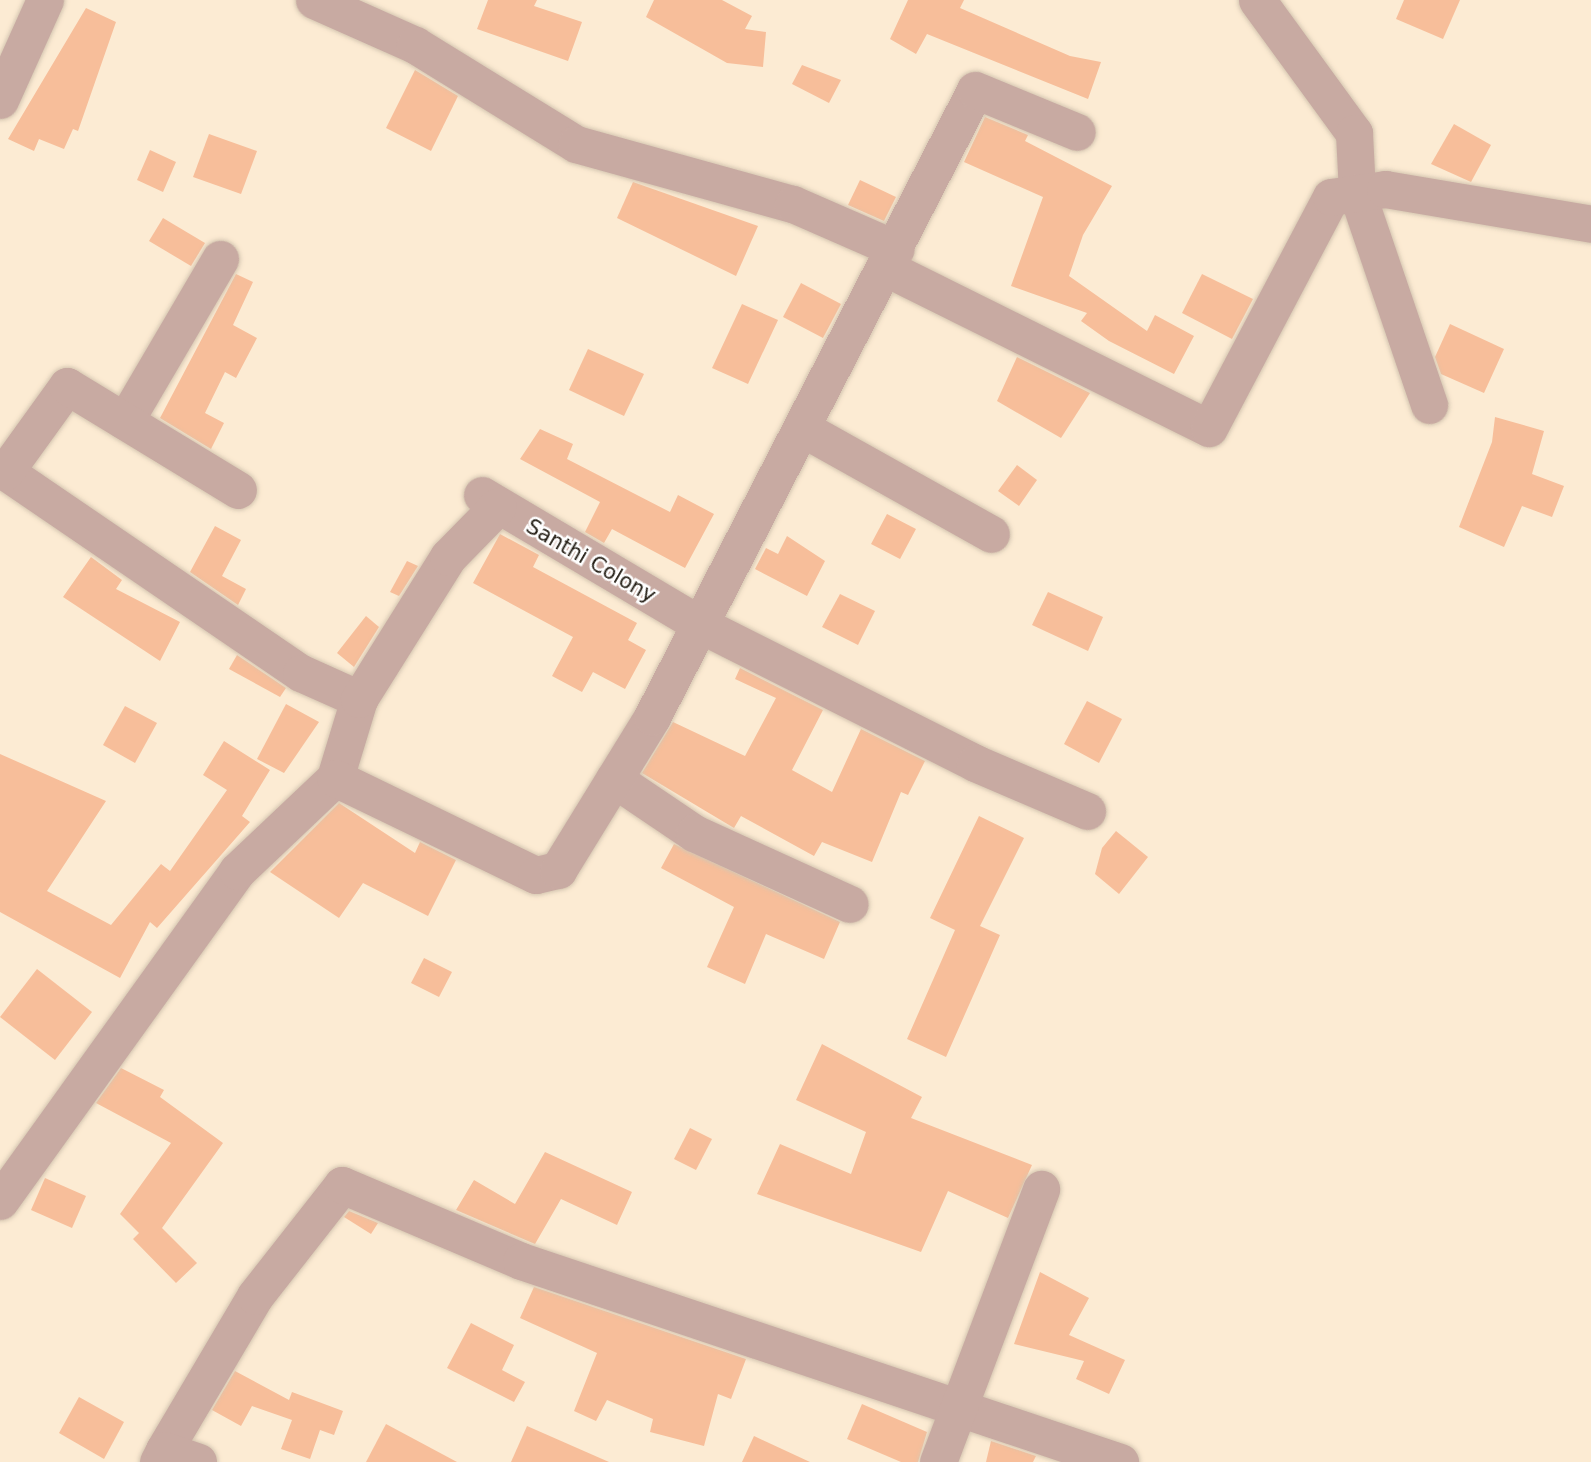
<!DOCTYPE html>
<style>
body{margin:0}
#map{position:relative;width:1591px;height:1462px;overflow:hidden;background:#fcebd3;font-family:"DejaVu Sans",sans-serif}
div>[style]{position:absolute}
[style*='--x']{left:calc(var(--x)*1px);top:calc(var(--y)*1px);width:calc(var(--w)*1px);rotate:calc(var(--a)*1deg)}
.building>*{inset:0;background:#f7be9a}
.roads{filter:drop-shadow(0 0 2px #d5c6b1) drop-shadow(0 0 2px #d5c6b1)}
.minor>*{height:37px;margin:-18.5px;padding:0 18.5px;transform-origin:18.5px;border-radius:18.5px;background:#c8aaa2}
span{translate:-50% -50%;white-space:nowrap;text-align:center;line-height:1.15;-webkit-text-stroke:5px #fff;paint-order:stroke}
.street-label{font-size:21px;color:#241e15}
</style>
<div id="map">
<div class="building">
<div style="clip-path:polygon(488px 0,537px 0,534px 6px,582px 22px,568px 61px,477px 29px)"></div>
<div style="clip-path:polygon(654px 0,722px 0,752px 16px,745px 29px,766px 32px,763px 67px,727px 63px,646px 17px)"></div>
<div style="clip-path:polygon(908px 0,964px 0,960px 8px,1070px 56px,1101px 62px,1088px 99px,927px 34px,916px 54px,890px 39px)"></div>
<div style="clip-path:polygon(1404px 0,1460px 0,1443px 39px,1396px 19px)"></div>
<div style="clip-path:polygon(86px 8px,116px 22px,78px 131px,73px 129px,64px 149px,39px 139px,34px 151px,8px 139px)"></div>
<div style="clip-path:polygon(802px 65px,841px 80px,829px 103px,792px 84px)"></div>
<div style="clip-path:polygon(415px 70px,458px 96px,431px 151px,386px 128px)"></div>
<div style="clip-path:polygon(985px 117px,1028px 135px,1025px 141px,1112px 186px,1083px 235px,1069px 276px,1147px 331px,1155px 315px,1194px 336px,1174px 374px,1109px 341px,1081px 321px,1087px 313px,1011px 286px,1043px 197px,964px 162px)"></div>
<div style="clip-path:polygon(1454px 124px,1491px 145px,1471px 182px,1431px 164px)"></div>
<div style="clip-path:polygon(209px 134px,257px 151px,241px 194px,193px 177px)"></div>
<div style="clip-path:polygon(150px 150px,176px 162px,163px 192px,137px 180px)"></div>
<div style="clip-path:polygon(860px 180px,896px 197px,884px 221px,848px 205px)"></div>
<div style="clip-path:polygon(633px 182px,758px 226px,736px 276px,617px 218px)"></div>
<div style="clip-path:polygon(163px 218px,205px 243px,191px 266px,149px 241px)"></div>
<div style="clip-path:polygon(236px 274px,253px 282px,233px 325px,257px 338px,236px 378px,225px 372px,205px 413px,224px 423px,211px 449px,160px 418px)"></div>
<div style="clip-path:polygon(1202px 274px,1253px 299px,1232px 339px,1182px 313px)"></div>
<div style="clip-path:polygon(801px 283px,841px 304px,823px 338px,783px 317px)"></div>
<div style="clip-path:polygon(742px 304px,778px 320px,748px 384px,712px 368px)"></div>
<div style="clip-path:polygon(1450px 324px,1504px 349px,1484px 393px,1441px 374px,1435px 357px)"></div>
<div style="clip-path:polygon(588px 349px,644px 374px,624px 416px,569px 390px)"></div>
<div style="clip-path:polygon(1017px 357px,1090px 393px,1061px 438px,997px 401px)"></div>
<div style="clip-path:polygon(1495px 417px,1544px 431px,1532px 474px,1564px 486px,1552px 517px,1522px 506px,1504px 547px,1459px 527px,1492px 442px)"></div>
<div style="clip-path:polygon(540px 429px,573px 444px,567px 459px,670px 512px,678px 495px,714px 514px,685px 568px,612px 529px,604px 543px,585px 532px,600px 502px,520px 459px)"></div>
<div style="clip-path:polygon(1017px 465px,1037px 480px,1019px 506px,998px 491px)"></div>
<div style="clip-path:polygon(887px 514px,916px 529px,900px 559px,871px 544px)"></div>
<div style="clip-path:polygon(215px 526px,241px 540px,222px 576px,246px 589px,238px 605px,190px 572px)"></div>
<div style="clip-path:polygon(500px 534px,539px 555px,533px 567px,637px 623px,628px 640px,646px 650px,625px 689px,593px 672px,582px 692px,552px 676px,573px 637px,473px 583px)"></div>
<div style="clip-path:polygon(787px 536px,825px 561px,807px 596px,755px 569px,766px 548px,778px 554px)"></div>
<div style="clip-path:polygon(91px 557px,122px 580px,116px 589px,180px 622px,160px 661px,63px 597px)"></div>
<div style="clip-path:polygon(407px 561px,418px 566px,399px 596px,390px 592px)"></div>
<div style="clip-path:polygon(1048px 592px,1103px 617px,1088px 651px,1032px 625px)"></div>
<div style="clip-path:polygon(840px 594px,875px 611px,858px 645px,822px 627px)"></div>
<div style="clip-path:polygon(366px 616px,379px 627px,354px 667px,337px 653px)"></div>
<div style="clip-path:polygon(237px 655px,286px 688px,280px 697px,229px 669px)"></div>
<div style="clip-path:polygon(740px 668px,823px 710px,792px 770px,832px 792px,861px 729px,925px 761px,908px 795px,901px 792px,872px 862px,822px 842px,814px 856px,741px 816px,734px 828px,642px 773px,673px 722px,745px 756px,776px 698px,735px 679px)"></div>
<div style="clip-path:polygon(1087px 701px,1122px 719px,1099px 763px,1064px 744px)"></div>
<div style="clip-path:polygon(286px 704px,319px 722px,284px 773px,257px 759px)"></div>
<div style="clip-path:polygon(125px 706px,157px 723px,135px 763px,103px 745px)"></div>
<div style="clip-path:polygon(224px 741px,270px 770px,242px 816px,250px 822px,157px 928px,150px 922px,120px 978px,0 912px,0 754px,106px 801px,47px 891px,111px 925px,161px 864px,170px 871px,227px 790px,203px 775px)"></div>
<div style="clip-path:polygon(339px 803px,415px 853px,420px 842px,456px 860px,428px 916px,363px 883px,339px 918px,270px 872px)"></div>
<div style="clip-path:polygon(979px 816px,1024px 838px,980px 926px,1000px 935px,946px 1057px,907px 1039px,955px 930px,930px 918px)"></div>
<div style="clip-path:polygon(1116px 831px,1148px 857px,1119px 894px,1095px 874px,1102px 848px)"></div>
<div style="clip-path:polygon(674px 844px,840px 922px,824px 959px,766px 934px,745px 984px,707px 967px,734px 907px,661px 868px)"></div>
<div style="clip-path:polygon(424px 958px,452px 972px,439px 997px,411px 983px)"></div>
<div style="clip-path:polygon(37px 969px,92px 1012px,55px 1060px,0 1017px)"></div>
<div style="clip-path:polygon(822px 1044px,922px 1097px,911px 1118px,1032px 1165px,1008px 1218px,948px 1191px,921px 1252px,757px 1194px,780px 1144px,851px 1174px,866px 1132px,796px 1100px)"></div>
<div style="clip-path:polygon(121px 1068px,164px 1090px,160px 1097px,223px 1143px,162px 1228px,197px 1263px,176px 1283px,133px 1239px,139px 1233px,120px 1214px,171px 1143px,96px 1103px)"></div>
<div style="clip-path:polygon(690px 1128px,712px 1139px,696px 1170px,674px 1159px)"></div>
<div style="clip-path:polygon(545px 1152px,632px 1192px,617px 1225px,561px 1199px,535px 1244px,456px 1210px,474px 1180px,515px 1204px)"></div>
<div style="clip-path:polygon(45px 1178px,86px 1196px,72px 1228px,31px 1210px)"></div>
<div style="clip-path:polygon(349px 1211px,378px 1223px,371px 1234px,344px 1217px)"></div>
<div style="clip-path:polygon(1040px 1272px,1089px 1298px,1069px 1335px,1125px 1360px,1109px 1394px,1076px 1379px,1084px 1361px,1014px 1344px)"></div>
<div style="clip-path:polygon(534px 1287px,746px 1359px,731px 1399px,718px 1394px,704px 1446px,650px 1432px,653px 1419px,607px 1400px,596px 1421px,574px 1411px,597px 1353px,520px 1318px)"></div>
<div style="clip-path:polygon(471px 1323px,514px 1345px,502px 1370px,525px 1382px,514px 1402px,447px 1368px)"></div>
<div style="clip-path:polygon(235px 1371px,289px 1400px,292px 1392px,343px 1411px,334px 1435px,320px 1430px,310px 1459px,281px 1449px,292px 1420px,252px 1406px,241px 1426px,212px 1410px)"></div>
<div style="clip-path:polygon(79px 1397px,124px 1422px,104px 1459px,59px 1433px)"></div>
<div style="clip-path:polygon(862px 1404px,927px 1432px,918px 1462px,901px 1462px,847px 1439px)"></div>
<div style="clip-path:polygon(386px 1424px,457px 1462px,366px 1462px)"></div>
<div style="clip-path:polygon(527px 1426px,609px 1462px,511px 1462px)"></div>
<div style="clip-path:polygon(754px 1436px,810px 1462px,742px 1462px)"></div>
<div style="clip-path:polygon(991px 1441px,1036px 1456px,1033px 1462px,986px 1462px)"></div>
</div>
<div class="roads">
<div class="minor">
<div style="--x:314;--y:0;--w:111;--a:24"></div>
<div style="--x:415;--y:45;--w:189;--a:31.6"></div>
<div style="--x:576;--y:144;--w:225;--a:15.5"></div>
<div style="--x:793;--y:204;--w:112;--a:23.6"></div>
<div style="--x:1257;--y:0;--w:165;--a:53.9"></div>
<div style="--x:1354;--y:133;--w:60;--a:87.1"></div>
<div style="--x:1357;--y:193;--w:224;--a:71.2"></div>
<div style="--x:0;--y:100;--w:110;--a:-65.8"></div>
<div style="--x:886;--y:268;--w:360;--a:26.4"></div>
<div style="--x:1209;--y:428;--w:261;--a:-62.2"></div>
<div style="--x:1331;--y:197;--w:55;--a:-8.4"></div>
<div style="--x:1385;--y:189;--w:209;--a:9.6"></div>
<div style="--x:125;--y:421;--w:188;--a:-59.6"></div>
<div style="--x:805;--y:430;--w:213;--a:29.2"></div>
<div style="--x:0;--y:468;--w:364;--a:34.3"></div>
<div style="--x:301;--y:673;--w:64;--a:24.1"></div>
<div style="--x:5;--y:472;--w:106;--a:-54.2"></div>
<div style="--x:67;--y:386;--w:200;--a:31.3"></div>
<div style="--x:482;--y:495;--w:255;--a:30.7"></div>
<div style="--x:701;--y:625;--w:307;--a:26.7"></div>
<div style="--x:975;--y:763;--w:122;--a:23.2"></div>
<div style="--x:335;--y:778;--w:83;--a:-73.1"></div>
<div style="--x:359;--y:699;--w:168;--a:-57.9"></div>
<div style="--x:448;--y:557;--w:71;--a:-45.6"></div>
<div style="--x:614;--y:779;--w:97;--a:34"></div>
<div style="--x:694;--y:833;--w:171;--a:24.5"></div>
<div style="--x:0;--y:1201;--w:406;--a:-54.3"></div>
<div style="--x:237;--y:871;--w:135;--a:-43.5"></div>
<div style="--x:335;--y:778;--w:223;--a:25.8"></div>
<div style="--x:536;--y:875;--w:23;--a:-13"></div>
<div style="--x:558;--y:870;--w:180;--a:-58.4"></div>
<div style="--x:652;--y:717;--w:705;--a:-62.74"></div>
<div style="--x:975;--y:90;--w:110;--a:22.4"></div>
<div style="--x:164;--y:1450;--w:179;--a:-59.4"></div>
<div style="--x:255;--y:1296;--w:141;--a:-51.9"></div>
<div style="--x:342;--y:1185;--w:194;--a:23"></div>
<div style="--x:521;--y:1261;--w:632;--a:18.55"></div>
<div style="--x:158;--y:1462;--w:13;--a:-63"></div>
<div style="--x:164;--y:1450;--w:36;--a:19"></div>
<div style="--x:938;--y:1462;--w:292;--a:-69.3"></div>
</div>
</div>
<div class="street-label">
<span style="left:591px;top:561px;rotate:30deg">Santhi Colony</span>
</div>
</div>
